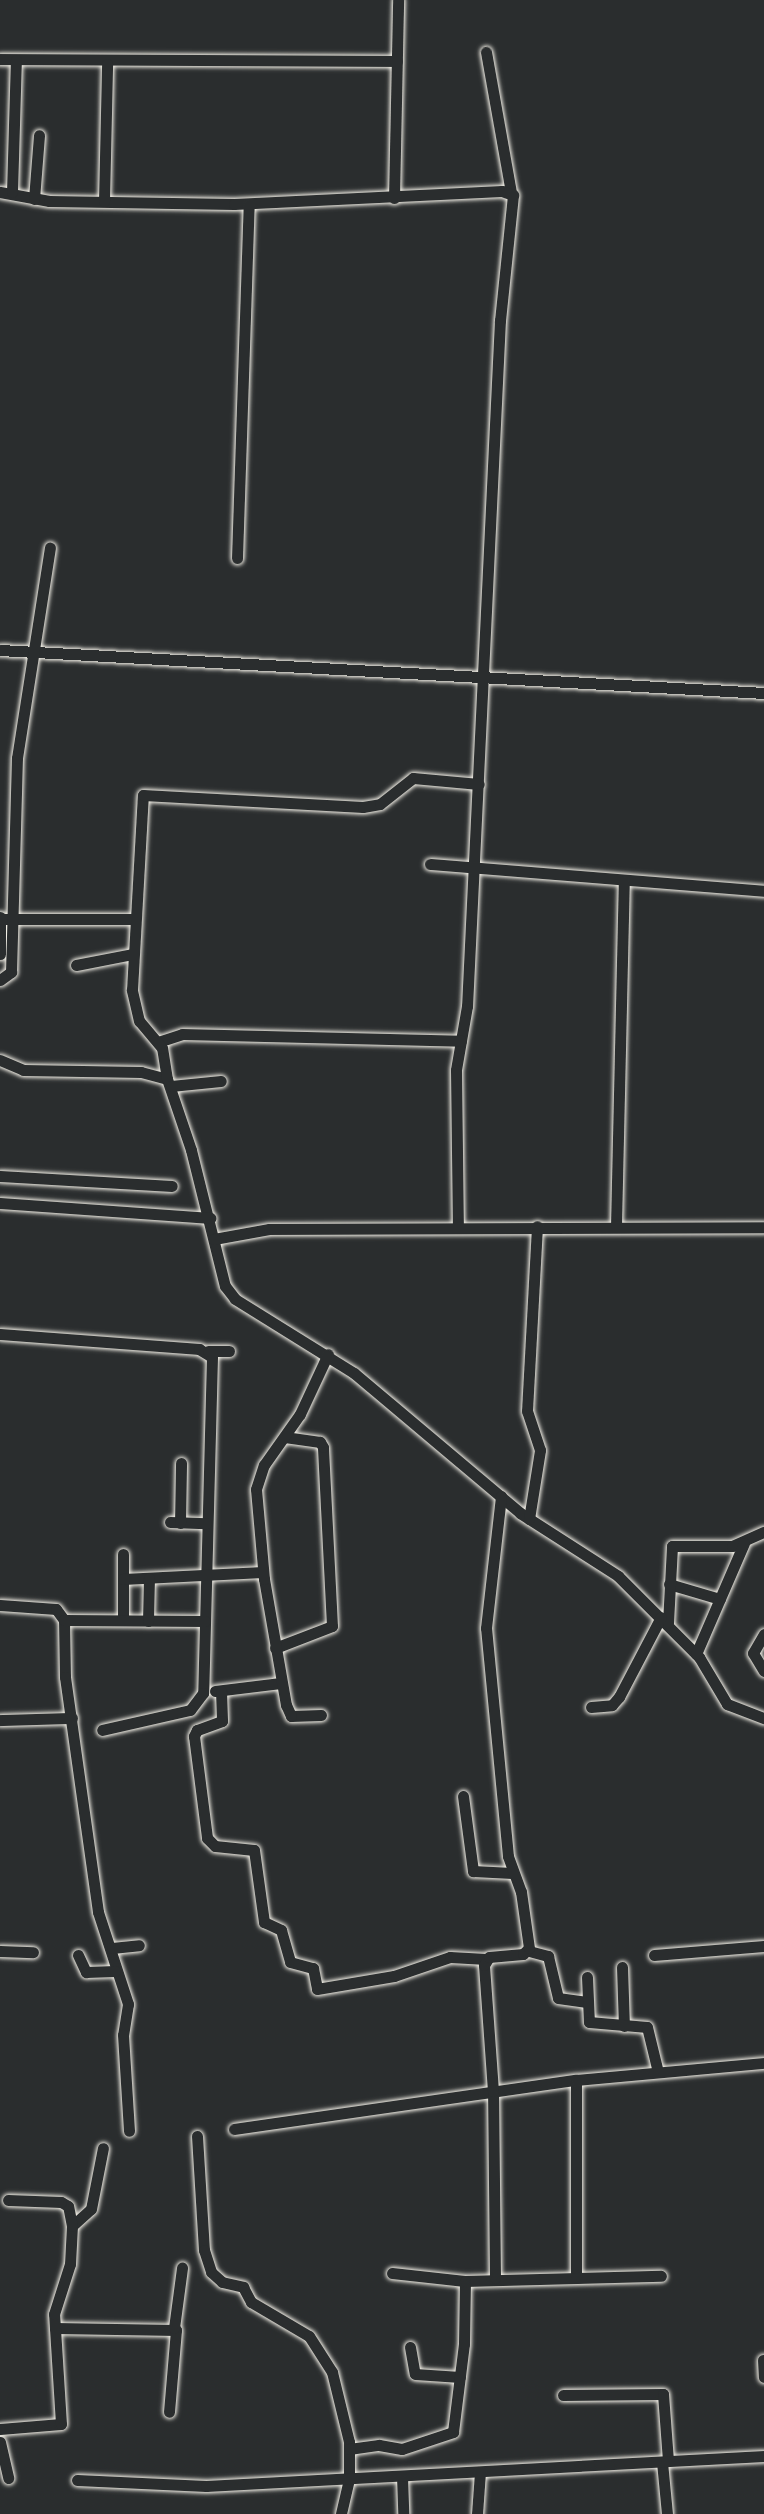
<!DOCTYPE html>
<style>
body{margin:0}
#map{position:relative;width:764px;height:2514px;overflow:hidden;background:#2a2d2e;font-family:Mali,sans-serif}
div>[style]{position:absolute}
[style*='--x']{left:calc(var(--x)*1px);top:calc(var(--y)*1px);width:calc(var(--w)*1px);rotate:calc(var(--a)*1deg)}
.roads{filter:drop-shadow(0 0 2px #f4f1e8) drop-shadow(0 0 2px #f4f1e8)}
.minor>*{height:11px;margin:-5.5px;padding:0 5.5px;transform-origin:5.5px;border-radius:5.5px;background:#2a2d2e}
span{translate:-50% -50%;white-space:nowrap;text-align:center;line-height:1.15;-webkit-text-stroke:7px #2a2d2e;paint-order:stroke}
</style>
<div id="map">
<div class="roads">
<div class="minor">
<div style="--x:486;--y:52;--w:142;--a:79.9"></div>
<div style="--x:0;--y:59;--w:397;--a:0.3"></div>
<div style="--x:0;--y:192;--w:50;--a:10.4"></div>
<div style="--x:49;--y:201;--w:185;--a:0.9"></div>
<div style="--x:234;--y:204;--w:268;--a:-2.8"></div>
<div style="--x:502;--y:191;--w:12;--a:20"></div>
<div style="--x:513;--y:195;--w:126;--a:95.9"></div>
<div style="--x:500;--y:320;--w:687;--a:92.75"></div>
<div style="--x:467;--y:1006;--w:65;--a:99.8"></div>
<div style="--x:456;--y:1070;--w:156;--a:89.3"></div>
<div style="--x:12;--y:192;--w:132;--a:-88.3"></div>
<div style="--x:394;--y:198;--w:198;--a:-88.8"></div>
<div style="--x:34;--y:199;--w:64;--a:-85.5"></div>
<div style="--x:104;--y:201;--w:137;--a:-88.7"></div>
<div style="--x:237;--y:558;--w:354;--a:-88.1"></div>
<div style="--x:0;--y:650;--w:765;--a:3.22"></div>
<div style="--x:430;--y:864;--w:335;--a:4.6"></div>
<div style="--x:0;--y:917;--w:37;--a:90"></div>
<div style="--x:2;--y:919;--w:132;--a:0"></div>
<div style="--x:76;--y:965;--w:57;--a:-11.1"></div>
<div style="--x:0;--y:980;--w:14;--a:-36"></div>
<div style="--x:11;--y:972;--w:214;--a:-88.4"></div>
<div style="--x:17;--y:758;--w:213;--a:-81.1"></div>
<div style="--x:158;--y:1042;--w:25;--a:-18"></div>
<div style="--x:182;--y:1034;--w:279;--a:1.4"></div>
<div style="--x:0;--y:1060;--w:25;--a:23"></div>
<div style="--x:23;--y:1070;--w:118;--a:1"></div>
<div style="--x:141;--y:1072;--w:27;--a:15"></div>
<div style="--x:167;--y:1079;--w:75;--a:71.3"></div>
<div style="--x:191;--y:1150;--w:140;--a:76"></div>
<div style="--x:225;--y:1286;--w:16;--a:52"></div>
<div style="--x:235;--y:1299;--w:140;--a:31.9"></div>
<div style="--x:354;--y:1373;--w:217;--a:40.1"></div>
<div style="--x:520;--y:1513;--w:117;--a:32.7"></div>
<div style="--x:618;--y:1576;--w:115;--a:45"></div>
<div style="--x:699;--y:1657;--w:55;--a:59.2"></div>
<div style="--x:727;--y:1704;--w:40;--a:21"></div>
<div style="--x:167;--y:1079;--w:31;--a:-99"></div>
<div style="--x:162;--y:1048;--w:35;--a:-130"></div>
<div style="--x:139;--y:1021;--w:32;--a:-103"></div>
<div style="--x:132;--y:990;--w:195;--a:-86.8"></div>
<div style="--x:143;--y:795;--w:220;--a:3.1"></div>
<div style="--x:363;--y:807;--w:17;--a:-10"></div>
<div style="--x:380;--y:804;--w:42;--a:-38.2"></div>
<div style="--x:413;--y:778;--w:66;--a:5.2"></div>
<div style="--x:171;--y:1086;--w:50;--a:-5.7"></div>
<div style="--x:0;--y:1176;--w:172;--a:3.3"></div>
<div style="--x:0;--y:1203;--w:211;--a:4.1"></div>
<div style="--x:616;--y:1226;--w:345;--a:-88.7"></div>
<div style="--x:214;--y:1239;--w:56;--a:-10.3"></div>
<div style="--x:269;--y:1229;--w:495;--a:-0.2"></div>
<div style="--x:0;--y:1334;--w:200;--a:4.3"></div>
<div style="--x:199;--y:1349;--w:15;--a:32"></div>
<div style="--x:212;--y:1357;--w:336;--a:91.5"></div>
<div style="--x:203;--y:1693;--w:21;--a:127"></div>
<div style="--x:190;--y:1710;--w:90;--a:167.2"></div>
<div style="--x:208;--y:1351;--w:21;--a:0"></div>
<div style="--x:529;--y:1519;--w:70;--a:-80.9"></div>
<div style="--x:540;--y:1450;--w:41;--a:-108.4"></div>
<div style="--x:527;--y:1411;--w:185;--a:-86.9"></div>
<div style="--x:170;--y:1522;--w:36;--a:2"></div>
<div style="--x:180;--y:1523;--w:60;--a:-89"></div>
<div style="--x:123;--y:1554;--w:66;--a:90"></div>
<div style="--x:123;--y:1579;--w:140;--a:-2.9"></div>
<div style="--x:669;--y:1584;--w:53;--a:16.4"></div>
<div style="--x:0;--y:1605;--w:56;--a:4.1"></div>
<div style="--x:56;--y:1609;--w:14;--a:54"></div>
<div style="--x:64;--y:1620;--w:57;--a:89"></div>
<div style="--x:65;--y:1677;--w:237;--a:82"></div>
<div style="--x:98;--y:1912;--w:97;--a:71.9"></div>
<div style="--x:128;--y:2004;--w:31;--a:99"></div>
<div style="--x:123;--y:2035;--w:96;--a:86.4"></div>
<div style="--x:64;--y:1620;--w:141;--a:0.4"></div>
<div style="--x:148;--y:1621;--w:43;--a:-88.7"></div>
<div style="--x:668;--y:1623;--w:77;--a:-87"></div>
<div style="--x:672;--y:1546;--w:60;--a:0"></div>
<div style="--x:732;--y:1546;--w:35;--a:-24"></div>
<div style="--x:764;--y:1634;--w:22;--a:120"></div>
<div style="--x:753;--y:1653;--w:21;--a:59"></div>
<div style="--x:275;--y:1648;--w:61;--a:-21.1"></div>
<div style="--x:332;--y:1626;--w:179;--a:-92.9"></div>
<div style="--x:323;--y:1447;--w:6;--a:-121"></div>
<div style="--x:320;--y:1442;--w:34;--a:-172"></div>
<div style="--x:696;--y:1654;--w:121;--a:-66.6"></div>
<div style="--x:215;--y:1691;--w:66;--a:-6.9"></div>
<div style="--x:221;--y:1691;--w:30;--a:88"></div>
<div style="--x:222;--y:1721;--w:27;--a:160"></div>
<div style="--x:197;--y:1730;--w:7;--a:117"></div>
<div style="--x:194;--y:1736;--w:103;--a:82.7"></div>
<div style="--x:207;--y:1838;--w:11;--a:45"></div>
<div style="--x:215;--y:1846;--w:39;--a:6"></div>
<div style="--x:254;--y:1850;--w:73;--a:82.1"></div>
<div style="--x:264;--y:1922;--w:19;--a:25"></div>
<div style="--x:281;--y:1930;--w:33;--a:74"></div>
<div style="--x:290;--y:1962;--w:24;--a:15"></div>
<div style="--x:313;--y:1968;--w:21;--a:79"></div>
<div style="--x:317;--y:1989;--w:78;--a:-9.6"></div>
<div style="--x:394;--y:1976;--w:59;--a:-18.7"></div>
<div style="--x:450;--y:1957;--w:36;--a:3"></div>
<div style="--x:591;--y:1707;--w:21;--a:-5"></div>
<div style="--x:612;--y:1705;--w:11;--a:-49"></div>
<div style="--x:619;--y:1697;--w:90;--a:-62.3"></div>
<div style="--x:321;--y:1715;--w:30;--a:178"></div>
<div style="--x:291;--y:1716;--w:12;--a:-114"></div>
<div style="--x:286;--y:1705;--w:128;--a:-99.9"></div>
<div style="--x:264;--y:1579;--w:90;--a:-95.1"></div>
<div style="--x:256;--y:1489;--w:25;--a:-72"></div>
<div style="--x:264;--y:1465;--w:62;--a:-54.8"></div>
<div style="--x:300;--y:1414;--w:66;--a:-65"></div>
<div style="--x:0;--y:1720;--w:72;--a:-1.6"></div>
<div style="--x:463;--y:1796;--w:76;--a:82.4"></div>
<div style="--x:473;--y:1871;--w:39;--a:3"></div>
<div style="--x:112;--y:1948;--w:27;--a:-6"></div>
<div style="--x:0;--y:1951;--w:33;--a:2"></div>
<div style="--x:529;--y:1951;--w:20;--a:15"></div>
<div style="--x:548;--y:1956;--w:43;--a:76.6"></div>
<div style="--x:558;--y:1998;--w:29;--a:8"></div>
<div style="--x:78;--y:1955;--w:19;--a:65"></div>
<div style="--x:86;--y:1972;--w:29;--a:-2"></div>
<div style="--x:654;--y:1955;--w:110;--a:-4.7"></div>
<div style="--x:622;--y:1967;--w:59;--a:88.1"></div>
<div style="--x:587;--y:1977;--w:45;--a:87.5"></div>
<div style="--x:589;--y:2022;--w:58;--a:4.9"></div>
<div style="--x:647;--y:2027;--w:46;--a:76.3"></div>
<div style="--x:576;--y:2080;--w:196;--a:90"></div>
<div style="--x:234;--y:2129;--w:345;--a:-8.2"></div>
<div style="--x:576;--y:2080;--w:189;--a:-5.2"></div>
<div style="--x:197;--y:2136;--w:114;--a:86.5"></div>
<div style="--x:204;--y:2250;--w:23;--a:72"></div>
<div style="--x:211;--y:2272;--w:15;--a:42"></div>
<div style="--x:222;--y:2282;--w:22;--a:13"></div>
<div style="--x:243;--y:2287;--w:17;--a:62"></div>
<div style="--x:251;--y:2302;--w:67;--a:30.4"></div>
<div style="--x:309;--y:2336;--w:43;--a:57.4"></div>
<div style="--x:332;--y:2372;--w:72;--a:76.3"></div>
<div style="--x:349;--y:2442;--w:37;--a:90"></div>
<div style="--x:349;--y:2479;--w:36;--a:103"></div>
<div style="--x:72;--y:2226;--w:25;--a:-42"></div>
<div style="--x:91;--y:2209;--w:62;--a:-78.9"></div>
<div style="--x:392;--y:2273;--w:73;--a:6.3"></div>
<div style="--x:465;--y:2281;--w:196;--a:-1.5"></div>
<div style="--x:495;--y:2278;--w:187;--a:-90.6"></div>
<div style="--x:493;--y:2091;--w:126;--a:-94.1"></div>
<div style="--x:484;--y:1965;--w:9;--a:-58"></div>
<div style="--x:489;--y:1957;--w:34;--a:-5"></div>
<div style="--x:523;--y:1954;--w:8;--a:-45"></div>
<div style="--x:529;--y:1948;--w:57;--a:-98.1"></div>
<div style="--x:521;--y:1892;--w:38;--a:-110"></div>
<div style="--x:508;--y:1856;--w:229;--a:-95.5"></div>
<div style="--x:486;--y:1628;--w:133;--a:-83.5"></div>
<div style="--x:55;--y:2328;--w:121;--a:0.9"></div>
<div style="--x:176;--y:2330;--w:82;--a:94.9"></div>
<div style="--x:174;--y:2328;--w:61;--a:-82.4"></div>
<div style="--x:410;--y:2347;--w:27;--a:80"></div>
<div style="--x:415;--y:2374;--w:45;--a:3.8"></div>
<div style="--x:763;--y:2360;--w:17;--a:87"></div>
<div style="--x:563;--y:2395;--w:100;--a:-0.6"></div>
<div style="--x:663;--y:2394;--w:67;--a:85.7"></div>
<div style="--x:0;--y:2429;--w:61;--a:-4.7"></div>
<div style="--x:61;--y:2424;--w:110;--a:-93.6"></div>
<div style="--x:54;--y:2314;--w:52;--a:-72.3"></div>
<div style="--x:70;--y:2264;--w:38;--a:-87"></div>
<div style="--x:72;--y:2226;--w:20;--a:-101"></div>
<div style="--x:68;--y:2206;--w:8;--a:-150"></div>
<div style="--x:61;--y:2202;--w:53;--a:-177.8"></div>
<div style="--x:0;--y:2442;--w:37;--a:77"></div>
<div style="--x:349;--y:2449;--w:30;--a:-8"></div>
<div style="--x:379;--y:2445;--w:23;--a:10"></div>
<div style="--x:402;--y:2449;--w:54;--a:-18.4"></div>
<div style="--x:453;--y:2432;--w:89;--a:-82.9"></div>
<div style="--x:464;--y:2344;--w:63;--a:-89.1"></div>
<div style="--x:662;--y:2462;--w:52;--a:84.5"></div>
<div style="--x:402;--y:2476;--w:38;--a:88"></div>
<div style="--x:77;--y:2480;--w:129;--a:2.7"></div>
<div style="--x:206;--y:2486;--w:559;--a:-3.08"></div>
<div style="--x:477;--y:2514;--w:42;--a:-85.9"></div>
</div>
</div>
</div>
